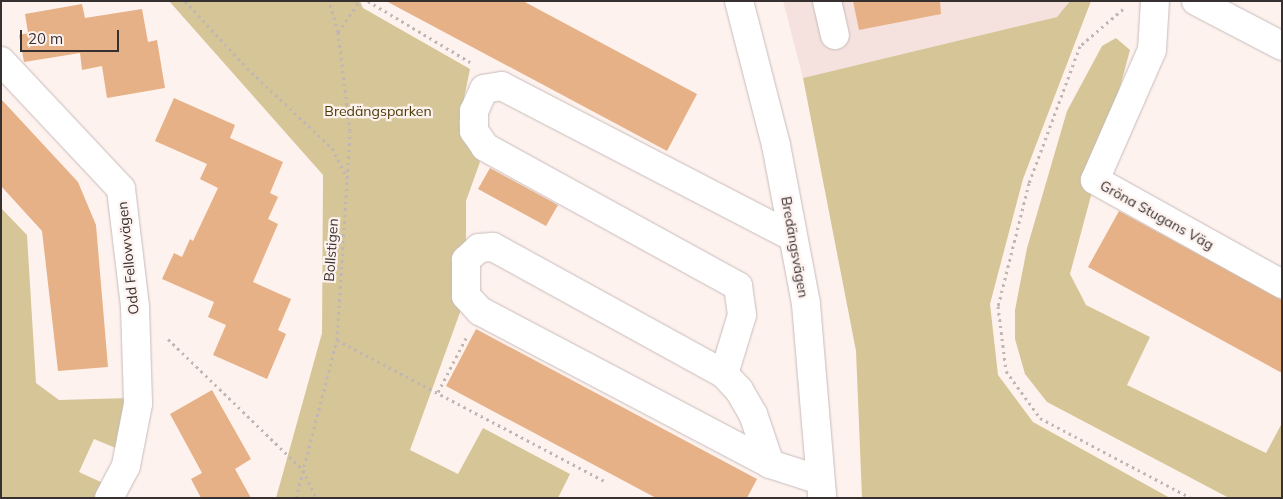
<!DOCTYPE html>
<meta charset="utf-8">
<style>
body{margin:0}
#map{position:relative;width:1283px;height:499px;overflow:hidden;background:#fef2ef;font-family:Mulish,sans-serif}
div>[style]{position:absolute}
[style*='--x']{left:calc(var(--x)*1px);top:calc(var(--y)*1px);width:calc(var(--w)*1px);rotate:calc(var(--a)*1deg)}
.built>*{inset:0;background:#f5e2de}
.green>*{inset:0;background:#d6c697}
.building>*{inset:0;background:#e6b186}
.path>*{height:3px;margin-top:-1.5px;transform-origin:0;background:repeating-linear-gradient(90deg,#c0b6b4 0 2.5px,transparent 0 6.5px)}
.roads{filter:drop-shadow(0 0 1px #c7bcba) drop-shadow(0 0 1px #c7bcba)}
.minor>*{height:28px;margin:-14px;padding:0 14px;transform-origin:14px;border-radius:14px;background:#fff}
span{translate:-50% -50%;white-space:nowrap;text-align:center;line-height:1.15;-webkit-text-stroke:4.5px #fef2ef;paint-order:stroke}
.park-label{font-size:14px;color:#493a06}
.street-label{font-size:14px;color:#363130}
.frame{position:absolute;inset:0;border:2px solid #363130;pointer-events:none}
.scale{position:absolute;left:20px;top:30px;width:99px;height:22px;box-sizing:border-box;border:2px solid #363130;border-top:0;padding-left:6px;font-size:15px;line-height:18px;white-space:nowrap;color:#363130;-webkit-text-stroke:4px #fef2ef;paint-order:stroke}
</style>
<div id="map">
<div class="built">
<div style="clip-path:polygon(783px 1px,1070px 1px,1057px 17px,803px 78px)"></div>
</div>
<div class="green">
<div style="clip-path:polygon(169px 1px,360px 1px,363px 8px,470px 69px,459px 123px,480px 162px,466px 201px,466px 296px,410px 450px,458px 474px,483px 428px,570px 474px,558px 498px,276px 498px,322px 333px,323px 175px)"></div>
<div style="clip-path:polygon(1070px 1px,1091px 1px,1023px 179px,990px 304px,998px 375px,1033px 422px,1170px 498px,862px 498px,856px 351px,803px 78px,1057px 17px)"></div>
<div style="clip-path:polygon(1116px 38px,1130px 50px,1070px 274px,1086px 305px,1150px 337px,1127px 385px,1266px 453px,1282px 423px,1282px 498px,1229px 498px,1047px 402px,1025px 374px,1015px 339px,1015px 310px,1027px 248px,1067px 111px,1102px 46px)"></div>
<div style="clip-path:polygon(1px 208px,27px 235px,36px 383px,59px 400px,129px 398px,118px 449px,94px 439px,79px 472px,103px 483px,94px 498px,1px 498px)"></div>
</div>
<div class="building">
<div style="clip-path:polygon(386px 1px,523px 1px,697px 94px,667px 151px)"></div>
<div style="clip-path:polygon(853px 1px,940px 1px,941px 14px,859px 30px)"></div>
<div style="clip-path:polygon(82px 4px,85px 18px,142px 9px,148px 42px,157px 40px,165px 88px,107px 98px,102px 66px,82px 70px,80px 53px,24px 62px,19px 35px,28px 33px,25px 14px)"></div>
<div style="clip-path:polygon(174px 98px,235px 125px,230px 138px,283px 162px,270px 193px,278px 197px,268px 219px,278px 224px,253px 282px,291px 299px,278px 330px,286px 334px,267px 379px,213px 355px,226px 325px,208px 317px,214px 302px,162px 279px,174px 253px,182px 257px,190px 239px,193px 241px,218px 188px,200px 179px,207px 164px,155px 141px)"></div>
<div style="clip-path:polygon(1px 99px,78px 182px,96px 225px,108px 367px,58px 371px,42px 231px,1px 186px)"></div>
<div style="clip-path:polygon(490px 168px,558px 205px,546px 226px,478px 189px)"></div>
<div style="clip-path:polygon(1119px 211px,1282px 300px,1282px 373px,1088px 267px)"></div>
<div style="clip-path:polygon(476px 329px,757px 479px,747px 498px,656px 498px,446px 386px)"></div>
<div style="clip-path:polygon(212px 390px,251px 459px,235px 469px,251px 498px,201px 498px,191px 479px,202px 473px,170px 414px)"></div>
</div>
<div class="path">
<div style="--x:185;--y:1;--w:91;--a:47.2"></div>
<div style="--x:247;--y:68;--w:117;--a:43.3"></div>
<div style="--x:332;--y:148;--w:34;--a:63"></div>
<div style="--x:368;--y:1;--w:119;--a:30.9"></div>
<div style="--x:1123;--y:9;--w:57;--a:139.3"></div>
<div style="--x:1080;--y:46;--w:146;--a:110.4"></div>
<div style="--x:1029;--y:183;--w:127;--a:104.1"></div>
<div style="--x:998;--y:306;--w:65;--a:83"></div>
<div style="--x:1006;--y:371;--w:58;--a:54.1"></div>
<div style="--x:1040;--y:418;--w:171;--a:27.9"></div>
<div style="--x:338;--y:32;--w:38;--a:-55"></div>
<div style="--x:168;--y:339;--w:188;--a:44.1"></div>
<div style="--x:303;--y:470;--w:31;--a:65"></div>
<div style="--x:337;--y:340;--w:302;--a:27.8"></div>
<div style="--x:438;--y:392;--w:61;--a:-62.6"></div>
<div style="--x:296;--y:498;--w:163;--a:-75.5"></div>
<div style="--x:337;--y:340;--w:209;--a:-86.4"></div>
<div style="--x:350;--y:131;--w:100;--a:-96.9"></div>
<div style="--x:338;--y:32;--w:32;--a:-106"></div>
</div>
<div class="roads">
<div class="minor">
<div style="--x:739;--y:1;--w:149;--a:75.6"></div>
<div style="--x:776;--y:145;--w:162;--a:79.3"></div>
<div style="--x:806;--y:304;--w:193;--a:85.2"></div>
<div style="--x:827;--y:1;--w:35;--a:77"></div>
<div style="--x:1155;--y:1;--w:49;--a:93.5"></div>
<div style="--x:1152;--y:50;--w:142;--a:113.7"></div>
<div style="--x:1095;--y:180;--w:214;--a:29.1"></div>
<div style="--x:1196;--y:1;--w:97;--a:27.6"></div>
<div style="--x:1;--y:61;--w:175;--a:46.8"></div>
<div style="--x:121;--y:189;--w:119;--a:83.2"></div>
<div style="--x:135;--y:307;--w:97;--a:88.2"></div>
<div style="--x:138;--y:404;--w:63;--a:101"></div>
<div style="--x:126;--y:466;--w:36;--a:118"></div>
<div style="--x:793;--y:237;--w:328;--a:-152.6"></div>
<div style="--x:502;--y:86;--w:18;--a:171"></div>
<div style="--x:484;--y:89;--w:24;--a:114"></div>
<div style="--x:474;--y:111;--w:20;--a:90"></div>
<div style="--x:474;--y:131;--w:19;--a:55"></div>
<div style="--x:485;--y:147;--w:289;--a:28.8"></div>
<div style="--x:738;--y:286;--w:29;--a:82"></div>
<div style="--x:742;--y:315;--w:62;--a:107"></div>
<div style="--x:724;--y:374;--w:22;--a:47"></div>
<div style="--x:739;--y:390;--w:28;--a:60"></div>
<div style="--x:753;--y:414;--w:53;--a:71.2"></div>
<div style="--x:770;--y:464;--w:52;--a:17.7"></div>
<div style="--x:724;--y:374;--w:264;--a:-151.2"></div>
<div style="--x:493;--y:247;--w:14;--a:176"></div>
<div style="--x:479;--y:248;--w:18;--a:137"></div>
<div style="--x:466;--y:260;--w:36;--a:90"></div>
<div style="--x:466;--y:296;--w:21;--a:47"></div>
<div style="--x:480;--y:311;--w:328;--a:27.8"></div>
</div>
</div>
<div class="park-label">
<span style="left:378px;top:111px">Bredängsparken</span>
</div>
<div class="street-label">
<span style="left:1157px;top:215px;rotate:29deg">Gröna Stugans Väg</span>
<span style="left:795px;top:247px;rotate:80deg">Bredängsvägen</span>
<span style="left:331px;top:250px;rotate:-86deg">Bollstigen</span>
<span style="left:128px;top:258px;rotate:-96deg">Odd Fellowvägen</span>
</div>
<div class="frame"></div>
<div class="scale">20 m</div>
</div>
